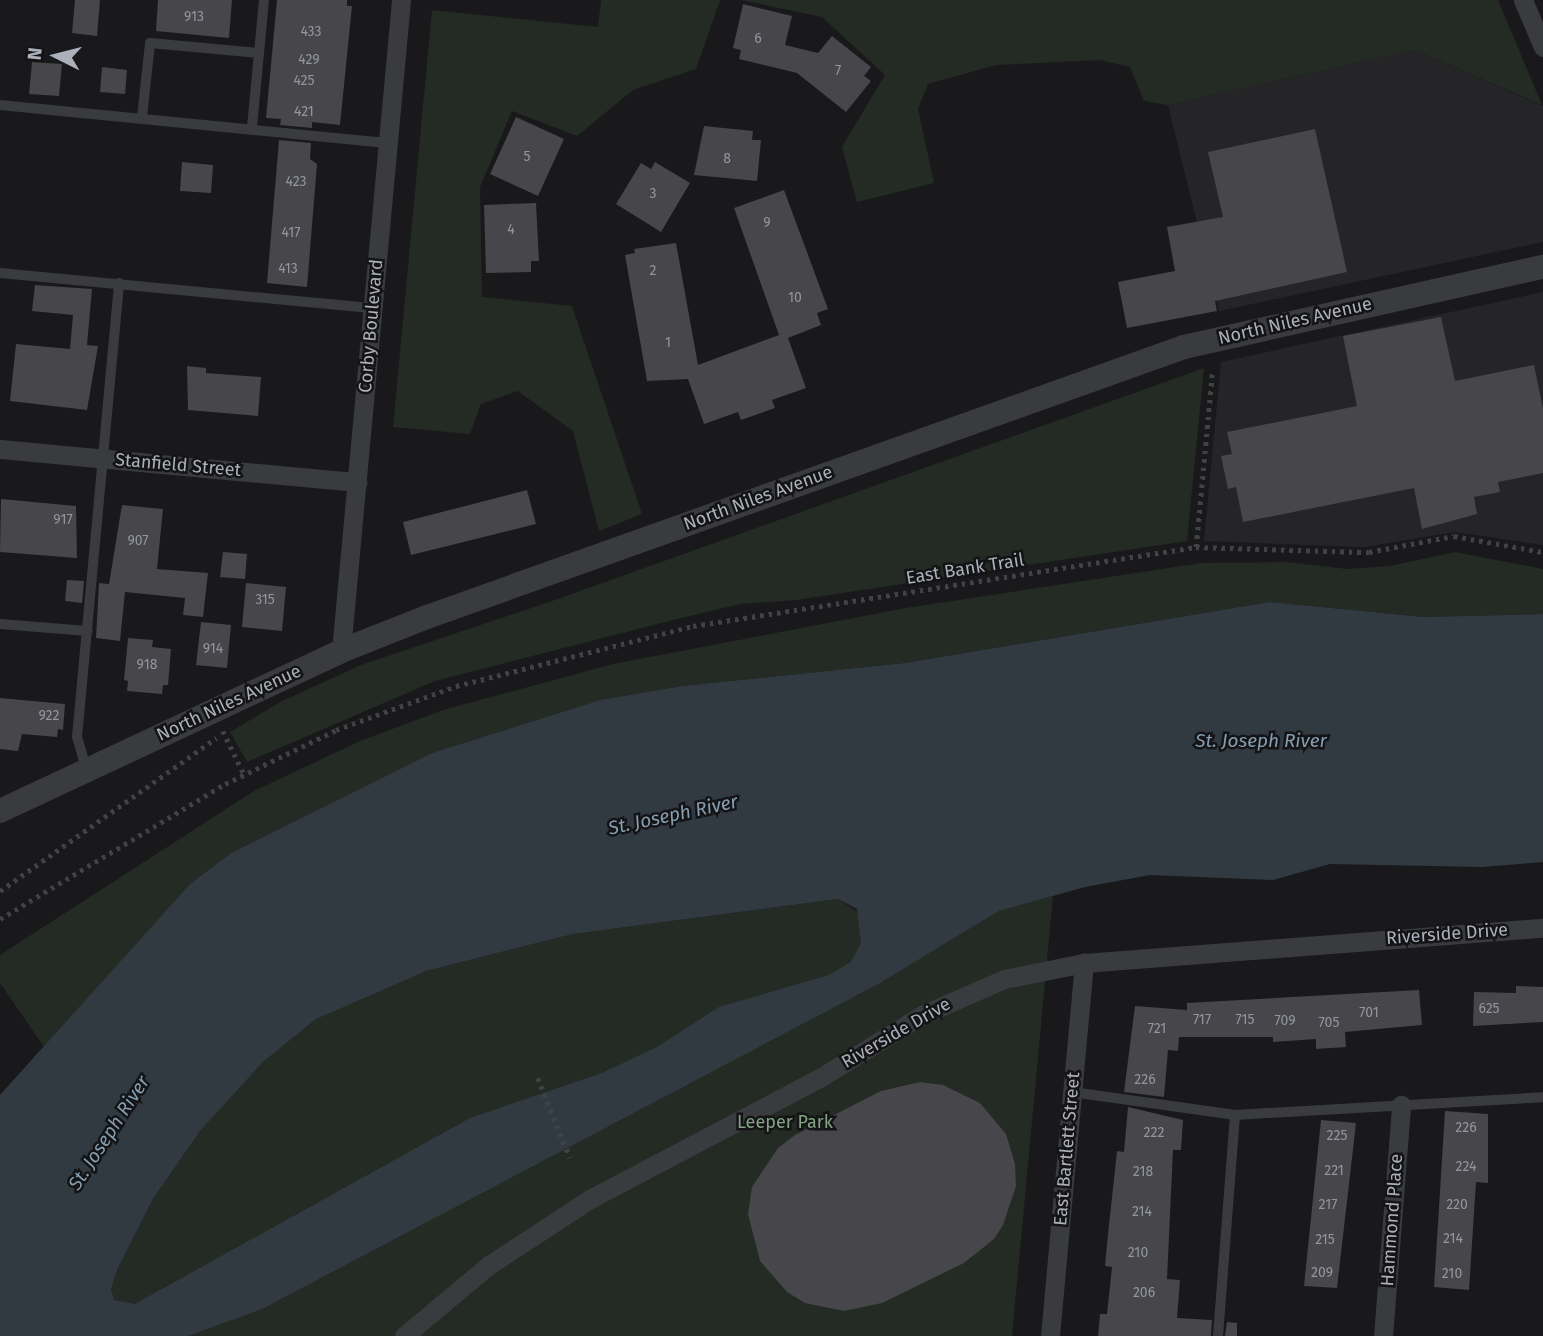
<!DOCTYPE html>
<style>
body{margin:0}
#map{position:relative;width:1543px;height:1336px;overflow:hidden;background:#19191b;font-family:"Fira Sans",sans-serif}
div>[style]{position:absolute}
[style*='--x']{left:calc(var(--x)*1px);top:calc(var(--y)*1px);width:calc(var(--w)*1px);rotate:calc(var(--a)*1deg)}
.built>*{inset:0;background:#252528}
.green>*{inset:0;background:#232b24}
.water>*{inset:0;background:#313a40}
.building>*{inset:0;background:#46464b}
.path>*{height:4.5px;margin-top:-2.25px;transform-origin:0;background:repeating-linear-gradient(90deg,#404246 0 3.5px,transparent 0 8.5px)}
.service>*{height:10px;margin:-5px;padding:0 5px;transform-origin:5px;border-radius:5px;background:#3a3b3f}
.minor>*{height:19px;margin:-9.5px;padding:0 9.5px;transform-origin:9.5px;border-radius:9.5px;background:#3a3b3f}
.tertiary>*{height:24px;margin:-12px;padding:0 12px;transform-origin:12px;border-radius:12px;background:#3a3b3f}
span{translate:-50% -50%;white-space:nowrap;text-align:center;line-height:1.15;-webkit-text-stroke:5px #141416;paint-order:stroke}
.number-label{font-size:14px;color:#92969e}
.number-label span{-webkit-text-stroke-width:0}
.street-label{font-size:18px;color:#acb0ba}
.park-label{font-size:18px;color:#84a385}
.water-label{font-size:19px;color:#859eb2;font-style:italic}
.north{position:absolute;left:21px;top:21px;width:70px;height:70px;-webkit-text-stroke:5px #141416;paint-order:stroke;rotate:276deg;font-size:19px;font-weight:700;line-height:28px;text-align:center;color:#acb0ba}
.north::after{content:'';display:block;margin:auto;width:24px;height:32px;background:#acb0ba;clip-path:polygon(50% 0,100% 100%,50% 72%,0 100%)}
</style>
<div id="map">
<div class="built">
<div style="clip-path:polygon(1415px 50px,1543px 106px,1543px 242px,1219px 311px,1168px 105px)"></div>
<div style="clip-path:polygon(1543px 292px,1543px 545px,1455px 532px,1365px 547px,1204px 541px,1221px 362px)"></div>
</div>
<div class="green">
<div style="clip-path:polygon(601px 0,720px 0,696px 69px,633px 90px,577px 136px,512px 111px,480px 187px,482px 297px,572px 306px,642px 514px,599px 531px,573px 431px,518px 391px,481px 404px,470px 434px,393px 427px,432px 10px,598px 27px)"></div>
<div style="clip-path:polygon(741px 0,1498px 0,1542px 105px,1415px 50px,1168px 105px,1144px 101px,1130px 67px,1100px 60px,996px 65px,928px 84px,918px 109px,934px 183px,857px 202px,842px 147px,885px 75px,822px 17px)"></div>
<div style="clip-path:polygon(1204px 368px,1187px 541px,796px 600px,740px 604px,677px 619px,435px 681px,247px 762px,230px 732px,282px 701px,361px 665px,549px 602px)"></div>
<div style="clip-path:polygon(1455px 552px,1543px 569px,1543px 614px,1424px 617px,1269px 602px,905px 663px,682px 686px,600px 700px,432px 753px,231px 853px,190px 884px,44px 1047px,0 983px,0 955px,254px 791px,360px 741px,443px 710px,613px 664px,906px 608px,1201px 563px,1286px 562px,1347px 569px,1390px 566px)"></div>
<div style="clip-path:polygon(1053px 896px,1012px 1336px,114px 1336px,111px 1289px,118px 1268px,153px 1199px,200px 1131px,263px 1062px,316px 1019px,364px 995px,426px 971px,573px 934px,838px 899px,925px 956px,999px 911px)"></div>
</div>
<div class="water">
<div style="clip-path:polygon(evenodd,1269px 602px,1424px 617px,1543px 614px,1543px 862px,1482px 867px,1330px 864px,1273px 880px,1150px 875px,1085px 887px,999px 911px,880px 983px,262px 1309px,188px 1336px,0 1336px,0 1095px,190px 884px,231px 853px,432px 753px,600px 700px,682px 686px,905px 663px,1269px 602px,838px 899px,857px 909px,861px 943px,851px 962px,829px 975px,719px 1007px,657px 1047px,602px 1073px,470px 1118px,135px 1304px,114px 1300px,111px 1289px,118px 1268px,153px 1199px,200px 1131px,263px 1062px,316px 1019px,426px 971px,573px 934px,838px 899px)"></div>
</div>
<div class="building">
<div style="clip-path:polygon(75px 0,100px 0,97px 36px,72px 33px)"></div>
<div style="clip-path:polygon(158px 0,232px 0,229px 38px,156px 31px)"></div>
<div style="clip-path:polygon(277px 0,347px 0,347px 6px,352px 6px,340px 125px,312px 122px,312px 128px,280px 125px,281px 119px,266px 118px)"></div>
<div style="clip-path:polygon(743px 4px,792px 16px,785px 45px,818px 53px,832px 36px,871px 67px,864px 76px,871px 81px,846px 112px,797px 73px,739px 59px,741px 50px,733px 48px)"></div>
<div style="clip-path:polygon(32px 62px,62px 64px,59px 96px,29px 94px)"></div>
<div style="clip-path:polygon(102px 67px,127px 70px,125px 94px,100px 92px)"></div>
<div style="clip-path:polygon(516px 117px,564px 139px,538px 196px,490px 174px)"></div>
<div style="clip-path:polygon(704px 126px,753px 131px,752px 140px,761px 140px,757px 181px,694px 175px)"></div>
<div style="clip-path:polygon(1315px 129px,1347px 272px,1215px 301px,1217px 311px,1127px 328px,1118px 282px,1175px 271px,1167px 227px,1223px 217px,1208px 152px)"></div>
<div style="clip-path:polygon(279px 140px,311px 143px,310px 159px,317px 164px,307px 287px,267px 283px)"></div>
<div style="clip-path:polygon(182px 162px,213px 165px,211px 193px,180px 191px)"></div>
<div style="clip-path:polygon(655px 162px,690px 183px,661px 232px,616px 204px,641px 163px,651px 169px)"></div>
<div style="clip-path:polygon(784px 190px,828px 309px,817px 313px,821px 325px,788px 338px,806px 388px,772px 400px,775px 408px,741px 420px,738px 412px,704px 424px,688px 379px,647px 381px,625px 255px,635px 253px,634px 249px,676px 243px,698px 365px,779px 335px,734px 208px)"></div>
<div style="clip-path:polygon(536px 203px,539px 261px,531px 261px,531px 272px,486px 273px,484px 205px)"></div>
<div style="clip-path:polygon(35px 285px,92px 289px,87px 345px,98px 346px,87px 410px,10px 401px,16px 344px,70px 349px,73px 315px,32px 311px)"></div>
<div style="clip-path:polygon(1441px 317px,1455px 381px,1534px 365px,1543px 409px,1543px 473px,1498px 482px,1500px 492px,1474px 497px,1477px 514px,1422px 529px,1414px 488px,1243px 522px,1236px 487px,1228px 489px,1221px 456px,1232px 454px,1227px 432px,1357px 406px,1343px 336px)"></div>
<div style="clip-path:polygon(187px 366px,206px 368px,206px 373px,261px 377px,258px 416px,188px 410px)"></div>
<div style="clip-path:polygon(527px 490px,536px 524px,411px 555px,403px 522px)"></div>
<div style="clip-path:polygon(1px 499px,76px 506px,77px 558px,0 552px)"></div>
<div style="clip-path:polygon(122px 505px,163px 509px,157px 569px,208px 573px,203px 617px,183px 615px,185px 598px,125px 592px,120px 641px,96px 638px,99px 583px,109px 584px)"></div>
<div style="clip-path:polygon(223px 552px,247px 554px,245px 579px,220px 577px)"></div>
<div style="clip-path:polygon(67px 580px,84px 581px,82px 603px,65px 601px)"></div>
<div style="clip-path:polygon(246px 583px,286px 587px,282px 631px,242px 627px)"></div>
<div style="clip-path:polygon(201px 622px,231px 625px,227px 668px,196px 665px)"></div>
<div style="clip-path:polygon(128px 638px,153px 640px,152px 647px,171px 649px,168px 685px,163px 685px,162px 694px,127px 691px,128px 681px,124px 680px)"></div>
<div style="clip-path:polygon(0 698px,65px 704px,63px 730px,58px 729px,57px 737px,22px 734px,18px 751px,0 749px)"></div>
<div style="clip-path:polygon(1516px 986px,1543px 987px,1543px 1022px,1473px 1026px,1474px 992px,1516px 993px)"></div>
<div style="clip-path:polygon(1419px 990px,1422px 1025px,1345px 1032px,1346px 1047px,1316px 1049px,1316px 1039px,1273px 1042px,1273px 1037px,1179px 1037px,1178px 1051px,1168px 1050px,1164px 1097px,1124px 1092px,1135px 1006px,1187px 1010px,1187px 1003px)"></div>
<div style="clip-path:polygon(920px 1082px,943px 1085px,980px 1103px,1006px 1134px,1015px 1164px,1016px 1186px,1003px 1225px,994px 1239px,964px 1263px,882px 1303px,844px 1311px,805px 1303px,787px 1292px,760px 1261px,748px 1214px,752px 1187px,778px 1148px,795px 1135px,881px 1091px)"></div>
<div style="clip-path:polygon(1128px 1107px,1183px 1120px,1181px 1150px,1173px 1150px,1167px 1279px,1180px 1280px,1177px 1318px,1212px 1320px,1211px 1336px,1098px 1336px,1100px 1314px,1107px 1314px,1112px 1267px,1105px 1266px,1108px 1234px,1117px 1151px,1124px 1152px)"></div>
<div style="clip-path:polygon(1445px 1111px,1488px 1114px,1488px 1183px,1476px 1182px,1469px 1290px,1434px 1287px)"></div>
<div style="clip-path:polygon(1321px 1120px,1356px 1123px,1337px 1288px,1304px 1286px)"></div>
<div style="clip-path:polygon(1227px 1322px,1237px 1323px,1237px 1336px,1225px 1336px)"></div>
</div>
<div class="path">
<div style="--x:1196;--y:547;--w:175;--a:-84.7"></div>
<div style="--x:223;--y:731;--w:48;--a:64"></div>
<div style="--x:0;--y:891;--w:265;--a:-35.3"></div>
<div style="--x:0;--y:919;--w:262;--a:-31"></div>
<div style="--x:225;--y:784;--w:123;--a:-25.9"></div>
<div style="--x:336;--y:730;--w:128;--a:-20.1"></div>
<div style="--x:456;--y:686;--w:244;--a:-14.2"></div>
<div style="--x:693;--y:626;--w:509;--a:-8.93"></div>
<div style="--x:1196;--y:547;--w:173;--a:1.7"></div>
<div style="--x:1369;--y:552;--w:86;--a:-10.7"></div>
<div style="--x:1454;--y:536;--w:90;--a:10.2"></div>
<div style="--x:538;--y:1078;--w:86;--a:68.2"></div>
</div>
<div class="service">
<div style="--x:0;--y:105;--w:391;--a:5.6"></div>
<div style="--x:142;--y:117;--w:74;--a:-83.8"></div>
<div style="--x:150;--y:43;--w:109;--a:5.2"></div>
<div style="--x:252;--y:127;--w:128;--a:-84.6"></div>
<div style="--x:0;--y:273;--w:375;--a:5.4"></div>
<div style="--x:0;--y:624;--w:88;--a:4.5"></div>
<div style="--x:86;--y:768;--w:32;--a:-106"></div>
<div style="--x:77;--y:737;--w:456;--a:-84.7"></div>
<div style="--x:1072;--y:1092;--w:165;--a:8"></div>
<div style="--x:1235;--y:1115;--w:309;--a:-3.3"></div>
<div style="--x:1218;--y:1336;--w:222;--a:-85.6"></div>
</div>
<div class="minor">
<div style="--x:1523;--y:0;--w:51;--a:66.9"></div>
<div style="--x:0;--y:449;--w:359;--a:5.3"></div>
<div style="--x:341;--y:651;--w:654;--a:-84.73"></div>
<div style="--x:404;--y:1336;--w:111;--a:-39.9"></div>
<div style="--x:489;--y:1265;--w:121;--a:-33.2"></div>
<div style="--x:590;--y:1199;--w:258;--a:-27.8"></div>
<div style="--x:818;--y:1079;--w:122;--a:-31.6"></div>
<div style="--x:922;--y:1015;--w:90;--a:-23.7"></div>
<div style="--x:1004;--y:979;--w:82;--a:-11.3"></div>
<div style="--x:1084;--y:963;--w:460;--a:-4.4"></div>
<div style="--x:1050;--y:1336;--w:375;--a:-84.8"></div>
<div style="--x:1383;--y:1336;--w:232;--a:-85.5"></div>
</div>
<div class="tertiary">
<div style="--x:0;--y:811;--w:377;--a:-25.1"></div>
<div style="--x:341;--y:651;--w:92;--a:-21.6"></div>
<div style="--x:427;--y:617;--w:804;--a:-19.63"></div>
<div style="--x:1184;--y:347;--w:368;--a:-12.6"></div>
</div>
<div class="number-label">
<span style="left:194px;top:17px">913</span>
<span style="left:311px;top:32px">433</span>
<span style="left:758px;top:39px">6</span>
<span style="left:309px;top:60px">429</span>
<span style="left:838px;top:71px">7</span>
<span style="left:304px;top:81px">425</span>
<span style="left:304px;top:112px">421</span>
<span style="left:527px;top:157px">5</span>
<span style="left:727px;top:159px">8</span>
<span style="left:296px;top:182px">423</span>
<span style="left:653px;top:194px">3</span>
<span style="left:767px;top:223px">9</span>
<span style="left:511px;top:230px">4</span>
<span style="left:291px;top:233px">417</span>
<span style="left:288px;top:269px">413</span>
<span style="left:653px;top:271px">2</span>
<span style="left:795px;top:298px">10</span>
<span style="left:668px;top:343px">1</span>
<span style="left:63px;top:520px">917</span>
<span style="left:138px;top:541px">907</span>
<span style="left:265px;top:600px">315</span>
<span style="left:213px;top:649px">914</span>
<span style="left:147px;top:665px">918</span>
<span style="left:49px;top:716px">922</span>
<span style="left:1489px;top:1009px">625</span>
<span style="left:1369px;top:1013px">701</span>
<span style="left:1202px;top:1020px">717</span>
<span style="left:1245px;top:1020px">715</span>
<span style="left:1285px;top:1021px">709</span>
<span style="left:1329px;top:1023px">705</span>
<span style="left:1157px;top:1029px">721</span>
<span style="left:1145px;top:1080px">226</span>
<span style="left:1466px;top:1128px">226</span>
<span style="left:1154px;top:1133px">222</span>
<span style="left:1337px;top:1136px">225</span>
<span style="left:1466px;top:1167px">224</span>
<span style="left:1334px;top:1171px">221</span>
<span style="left:1143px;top:1172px">218</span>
<span style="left:1328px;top:1205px">217</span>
<span style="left:1457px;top:1205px">220</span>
<span style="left:1142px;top:1212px">214</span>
<span style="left:1453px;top:1239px">214</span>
<span style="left:1325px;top:1240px">215</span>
<span style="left:1138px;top:1253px">210</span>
<span style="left:1322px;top:1273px">209</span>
<span style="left:1452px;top:1274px">210</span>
<span style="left:1144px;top:1293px">206</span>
</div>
<div class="street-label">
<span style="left:1295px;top:321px;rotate:-13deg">North Niles Avenue</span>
<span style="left:371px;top:326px;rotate:-85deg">Corby Boulevard</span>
<span style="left:178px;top:465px;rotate:5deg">Stanfield Street</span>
<span style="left:758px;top:498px;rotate:-20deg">North Niles Avenue</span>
<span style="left:965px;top:569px;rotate:-9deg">East Bank Trail</span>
<span style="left:229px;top:703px;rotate:-25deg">North Niles Avenue</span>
<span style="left:1447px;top:934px;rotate:-4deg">Riverside Drive</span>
<span style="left:896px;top:1033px;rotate:-30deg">Riverside Drive</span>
<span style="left:1067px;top:1149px;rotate:-85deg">East Bartlett Street</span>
<span style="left:1392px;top:1220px;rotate:-86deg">Hammond Place</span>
</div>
<div class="park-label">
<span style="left:785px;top:1122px">Leeper Park</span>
</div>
<div class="water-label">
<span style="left:1261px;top:741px">St. Joseph River</span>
<span style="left:673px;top:815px;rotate:-12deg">St. Joseph River</span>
<span style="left:109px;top:1133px;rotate:-57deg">St. Joseph River</span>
</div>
<div class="north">N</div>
</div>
